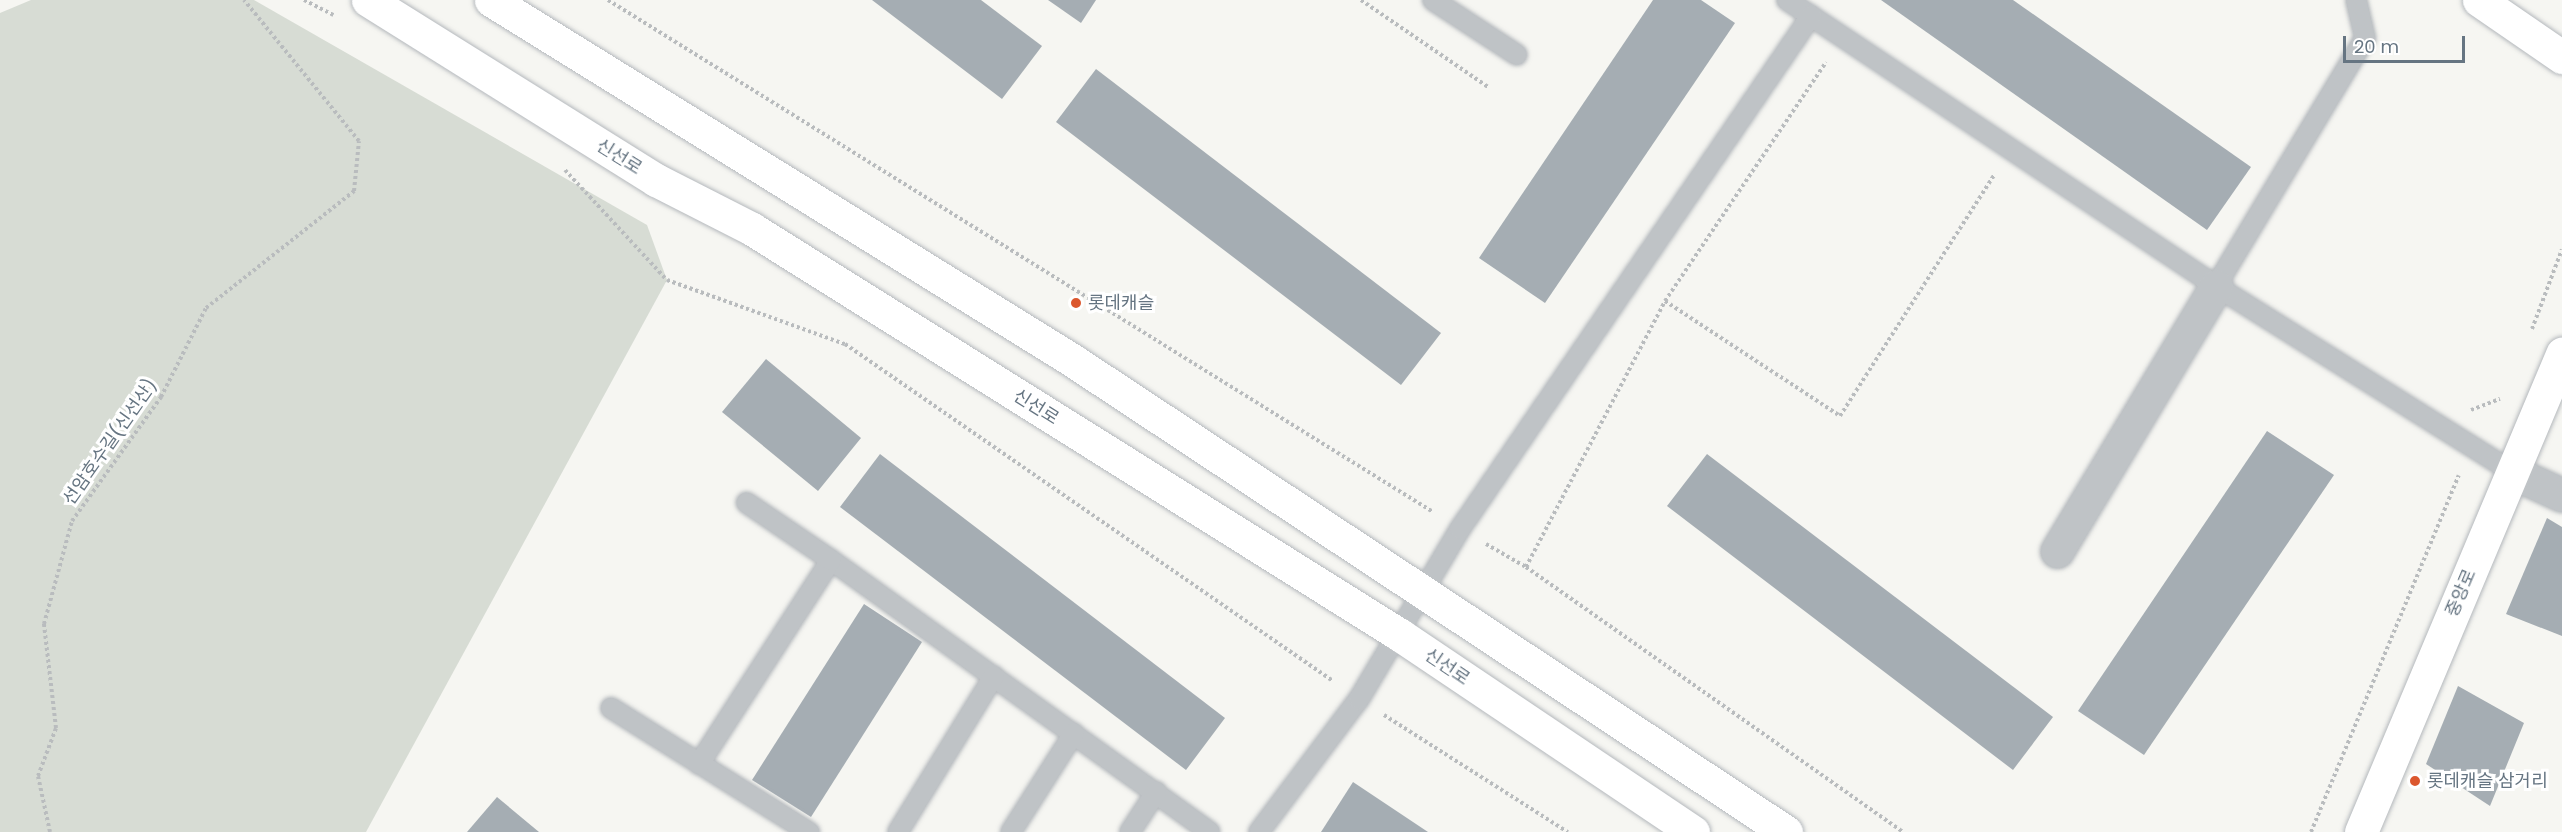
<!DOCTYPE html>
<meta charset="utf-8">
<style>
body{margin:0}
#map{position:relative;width:2562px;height:832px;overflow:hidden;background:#f6f6f2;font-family:Poppins,"Noto Sans KR",sans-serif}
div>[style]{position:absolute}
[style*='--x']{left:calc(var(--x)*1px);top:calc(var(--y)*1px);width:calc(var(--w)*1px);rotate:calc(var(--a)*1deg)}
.green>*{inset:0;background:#d7dcd4}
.building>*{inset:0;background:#a5adb3}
.path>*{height:4px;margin-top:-2px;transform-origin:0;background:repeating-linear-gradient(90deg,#b9bcbe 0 3px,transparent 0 6px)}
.roads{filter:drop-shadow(0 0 2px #b4b8bc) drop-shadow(0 0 2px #b4b8bc)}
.lane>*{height:20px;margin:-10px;padding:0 10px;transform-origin:10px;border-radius:10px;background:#bfc3c6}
.street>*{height:33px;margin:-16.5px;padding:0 16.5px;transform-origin:16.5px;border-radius:16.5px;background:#bfc3c6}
.secondary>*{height:33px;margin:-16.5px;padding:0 16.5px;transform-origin:16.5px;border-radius:16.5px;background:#fff}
.dots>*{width:16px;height:16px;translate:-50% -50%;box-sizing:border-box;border:3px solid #fff;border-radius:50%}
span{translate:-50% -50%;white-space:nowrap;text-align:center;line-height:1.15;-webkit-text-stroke:6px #fff;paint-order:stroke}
.street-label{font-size:18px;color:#667582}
.poi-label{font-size:18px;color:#667582}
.left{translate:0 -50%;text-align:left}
.scale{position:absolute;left:2343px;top:36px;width:122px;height:27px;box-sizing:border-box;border:3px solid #667582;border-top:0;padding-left:8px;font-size:18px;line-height:21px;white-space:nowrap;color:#667582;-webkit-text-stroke:4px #fff;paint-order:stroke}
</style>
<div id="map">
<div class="green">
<div style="clip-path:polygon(31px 0,254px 0,647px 225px,667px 280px,366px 832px,0 832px,0 13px)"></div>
</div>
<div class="building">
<div style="clip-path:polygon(872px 0,981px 0,1042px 46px,1002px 99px)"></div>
<div style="clip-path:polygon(1048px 0,1096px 0,1081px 23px)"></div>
<div style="clip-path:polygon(1653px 0,1701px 0,1735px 23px,1545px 303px,1479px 258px)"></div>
<div style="clip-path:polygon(1881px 0,2013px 0,2251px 167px,2207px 230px)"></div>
<div style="clip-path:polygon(1096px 69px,1441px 333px,1401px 385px,1056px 122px)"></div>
<div style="clip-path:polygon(766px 359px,861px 438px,818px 491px,722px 412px)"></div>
<div style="clip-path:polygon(2267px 431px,2334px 475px,2144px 755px,2078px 711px)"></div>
<div style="clip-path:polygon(880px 454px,1225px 718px,1186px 770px,840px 507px)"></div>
<div style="clip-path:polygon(1707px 454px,2053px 717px,2013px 770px,1667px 506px)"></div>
<div style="clip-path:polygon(2547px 518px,2562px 527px,2562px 636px,2506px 614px)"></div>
<div style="clip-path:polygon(864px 604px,922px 642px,811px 817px,752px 780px)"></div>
<div style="clip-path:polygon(2458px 686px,2524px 723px,2490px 806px,2426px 764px)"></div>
<div style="clip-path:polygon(1353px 782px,1428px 832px,1321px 832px)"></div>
<div style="clip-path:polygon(497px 797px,539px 832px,467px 832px)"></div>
</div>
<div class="path">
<div style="--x:304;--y:0;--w:33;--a:27"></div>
<div style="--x:608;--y:0;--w:971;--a:31.82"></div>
<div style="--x:1361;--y:0;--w:154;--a:34.4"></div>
<div style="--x:565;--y:170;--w:150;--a:47.2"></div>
<div style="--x:667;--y:280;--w:189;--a:19.8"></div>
<div style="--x:845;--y:344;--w:593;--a:34.63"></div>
<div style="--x:1665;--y:301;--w:209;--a:33.3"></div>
<div style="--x:1840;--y:416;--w:286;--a:-57.4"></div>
<div style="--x:2532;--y:329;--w:85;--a:-69.4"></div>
<div style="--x:2471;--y:410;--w:31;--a:-21"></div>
<div style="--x:1486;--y:544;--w:46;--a:29.9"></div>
<div style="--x:1526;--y:567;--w:461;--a:35.1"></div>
<div style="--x:1526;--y:567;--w:300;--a:-62.4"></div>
<div style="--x:1665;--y:301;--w:288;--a:-56"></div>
<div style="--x:1384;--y:715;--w:218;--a:32.5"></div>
<div style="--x:50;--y:832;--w:57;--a:-102.1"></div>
<div style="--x:38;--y:776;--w:51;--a:-69.4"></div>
<div style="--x:56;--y:728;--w:105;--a:-96.6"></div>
<div style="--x:44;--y:624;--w:107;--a:-74.8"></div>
<div style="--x:72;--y:521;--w:153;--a:-54.3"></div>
<div style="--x:161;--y:397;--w:100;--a:-63.2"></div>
<div style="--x:206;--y:308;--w:189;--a:-38.3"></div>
<div style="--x:354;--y:191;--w:50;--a:-84.3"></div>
<div style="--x:359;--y:141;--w:182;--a:-129.2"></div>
<div style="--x:2311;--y:832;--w:386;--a:-67.5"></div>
</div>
<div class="roads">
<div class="lane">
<div style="--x:1433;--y:0;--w:100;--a:33.2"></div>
<div style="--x:1787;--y:0;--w:516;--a:33.69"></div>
<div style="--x:2216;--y:286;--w:350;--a:32.1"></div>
<div style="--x:2216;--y:286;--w:289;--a:-59"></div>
<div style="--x:2365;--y:38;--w:39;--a:-103"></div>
<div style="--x:831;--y:560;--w:466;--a:35.7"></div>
<div style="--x:611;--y:708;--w:234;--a:32.1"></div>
<div style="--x:699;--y:764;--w:243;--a:-57.1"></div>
<div style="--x:831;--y:560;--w:102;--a:-145.8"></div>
<div style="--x:898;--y:832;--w:183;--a:-58.4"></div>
<div style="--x:1011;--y:832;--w:117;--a:-57.5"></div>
<div style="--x:1130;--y:832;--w:48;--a:-57"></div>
<div style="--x:1259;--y:832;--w:166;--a:-53.1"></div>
<div style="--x:1359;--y:699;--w:198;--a:-59.3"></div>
<div style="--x:1460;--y:529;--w:622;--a:-55.62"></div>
</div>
<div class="street">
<div style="--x:2512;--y:472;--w:55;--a:24.7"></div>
<div style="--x:2057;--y:551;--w:309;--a:-59"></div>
</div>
<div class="secondary">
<div style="--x:368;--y:0;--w:340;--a:32"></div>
<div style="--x:656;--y:180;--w:108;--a:27"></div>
<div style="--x:752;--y:229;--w:765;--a:32.07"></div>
<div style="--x:1400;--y:635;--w:353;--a:33.9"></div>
<div style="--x:491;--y:0;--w:683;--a:31.78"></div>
<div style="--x:1072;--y:360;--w:856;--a:33.47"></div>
<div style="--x:2479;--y:0;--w:101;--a:34.5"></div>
<div style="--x:2361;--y:832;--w:519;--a:-67.19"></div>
</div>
</div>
<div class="dots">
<div style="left:1076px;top:303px;background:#db572d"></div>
<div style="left:2415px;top:781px;background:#db572d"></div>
</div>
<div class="street-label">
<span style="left:619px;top:157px;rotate:32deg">신선로</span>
<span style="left:1036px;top:407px;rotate:32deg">신선로</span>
<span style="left:110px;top:442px;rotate:-55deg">선암호수길(신선산)</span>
<span style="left:2461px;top:593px;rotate:-67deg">중앙로</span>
<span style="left:1447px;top:667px;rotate:34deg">신선로</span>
</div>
<div class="poi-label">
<span class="left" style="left:1088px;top:303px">롯데캐슬</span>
<span class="left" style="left:2427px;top:781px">롯데캐슬 삼거리</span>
</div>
<div class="scale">20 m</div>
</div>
